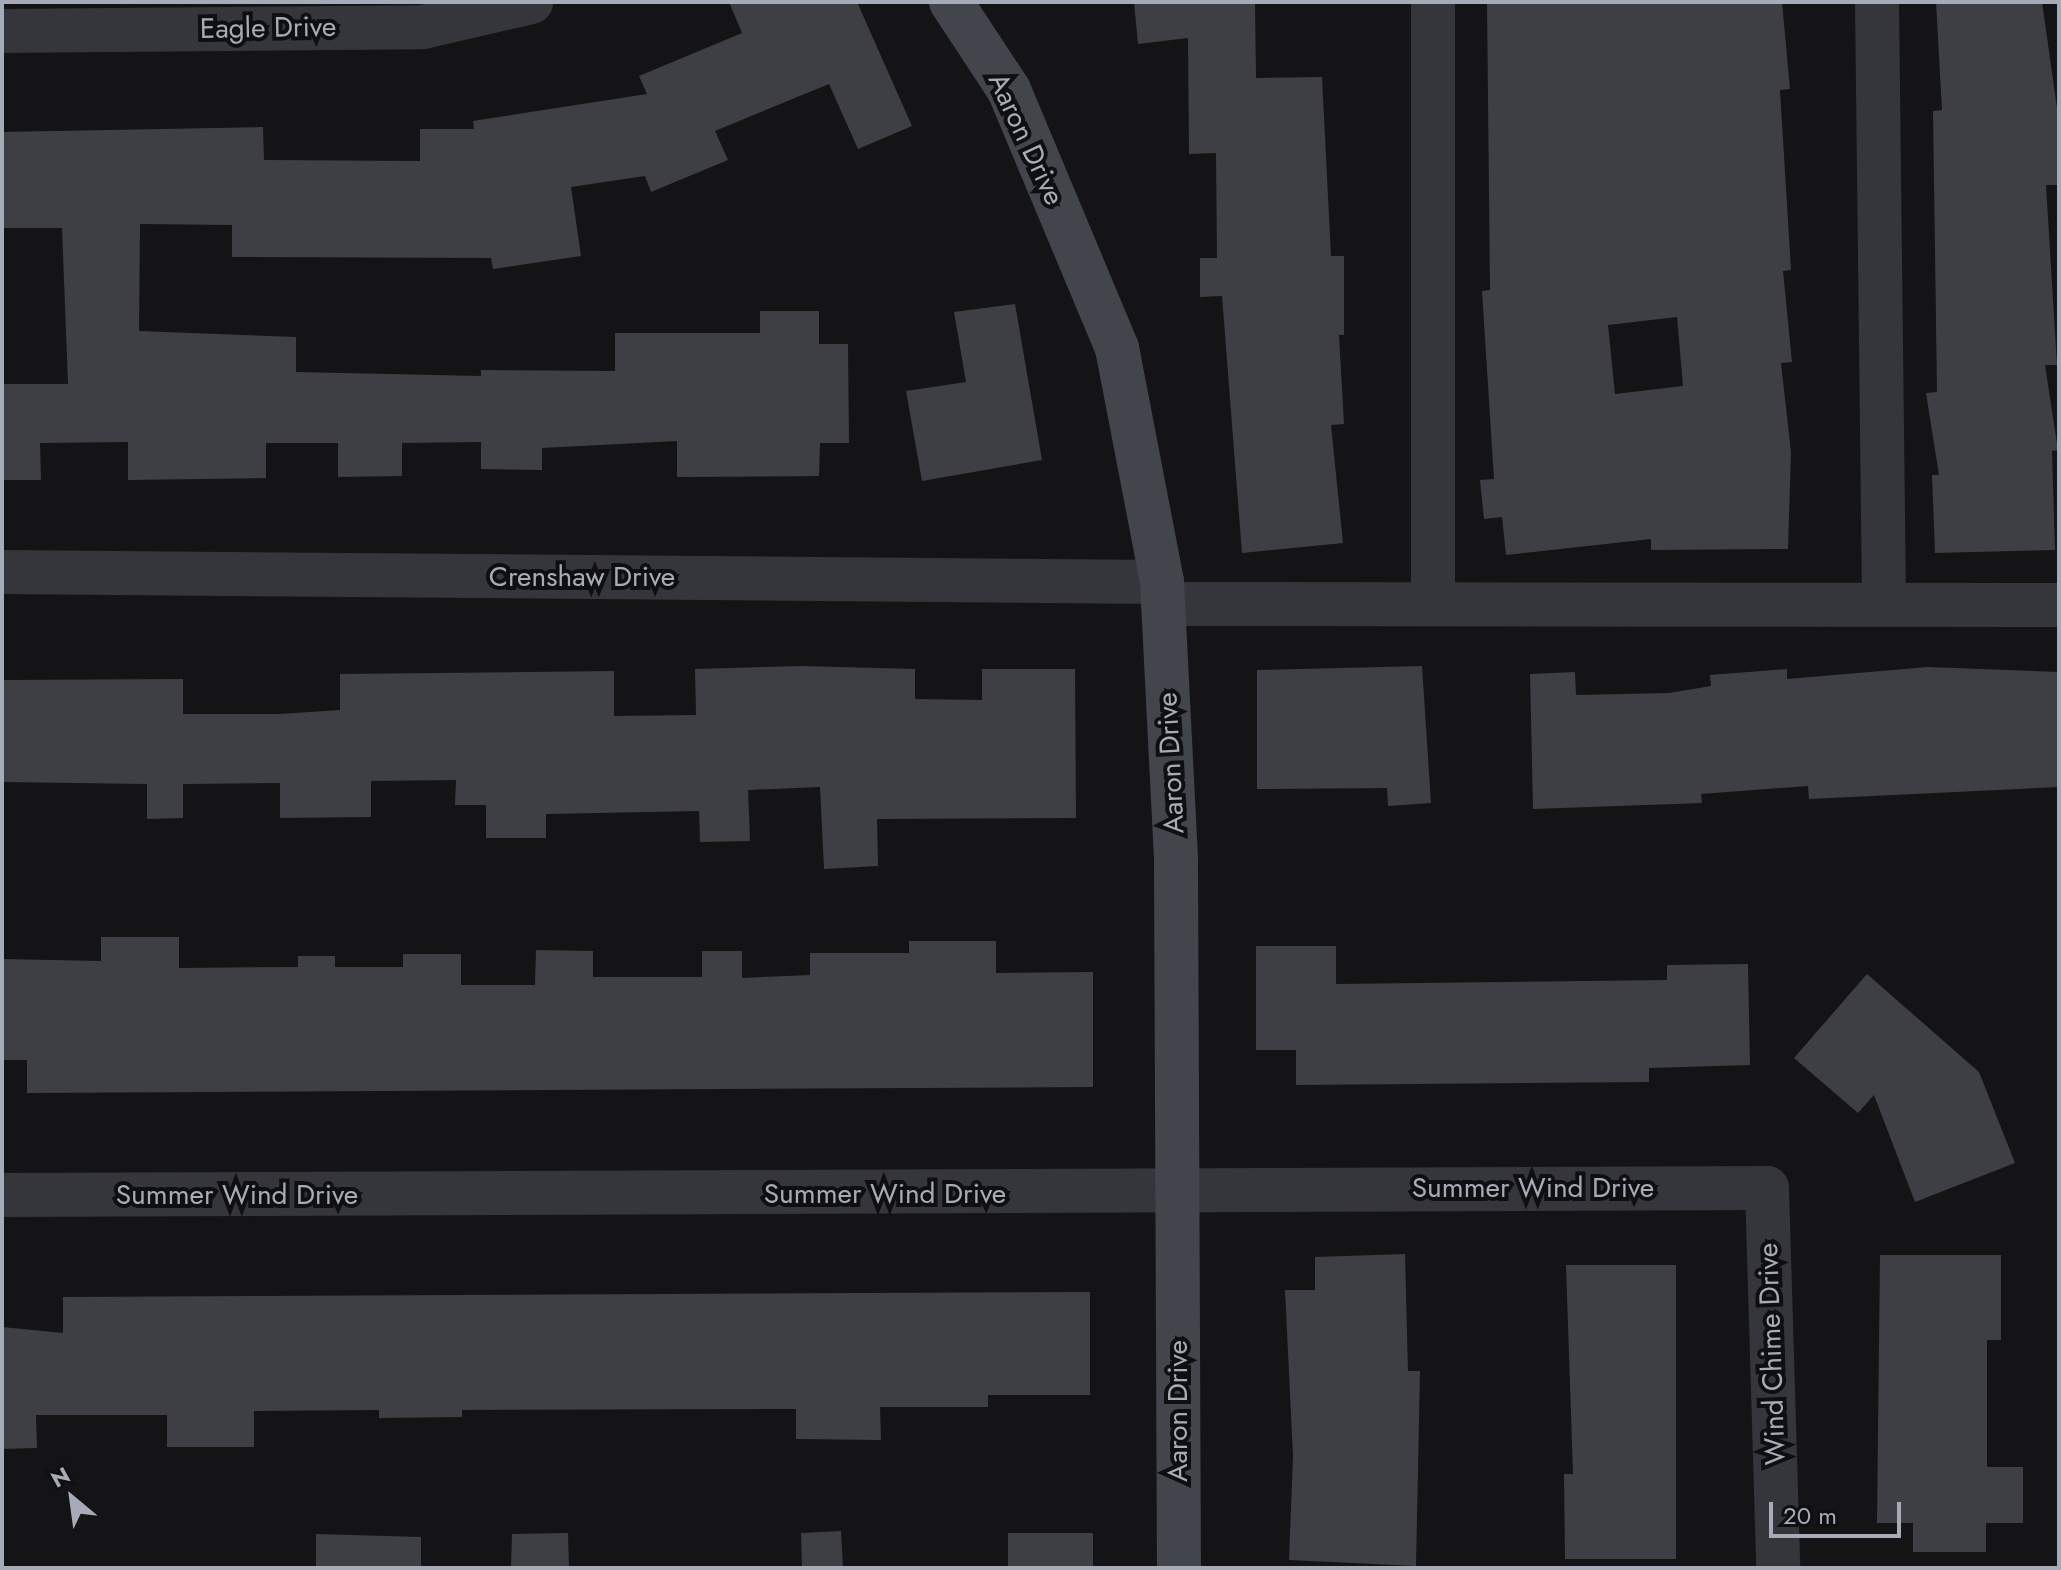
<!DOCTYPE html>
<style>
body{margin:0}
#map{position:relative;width:2061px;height:1570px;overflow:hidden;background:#141416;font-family:Jost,sans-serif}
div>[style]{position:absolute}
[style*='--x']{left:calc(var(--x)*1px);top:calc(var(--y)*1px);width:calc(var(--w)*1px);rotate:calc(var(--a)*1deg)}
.building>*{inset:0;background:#3e3f44}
.street>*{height:44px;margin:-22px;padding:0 22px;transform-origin:22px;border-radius:22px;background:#35363b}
.secondary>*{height:44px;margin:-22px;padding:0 22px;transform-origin:22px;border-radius:22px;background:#43454c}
span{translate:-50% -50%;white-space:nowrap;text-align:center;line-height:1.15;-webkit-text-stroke:8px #0f0f11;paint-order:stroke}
.street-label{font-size:28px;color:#a5acb8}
.frame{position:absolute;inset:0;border:4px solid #a5acb8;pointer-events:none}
.north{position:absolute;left:32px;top:1458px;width:80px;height:80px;-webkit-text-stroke:6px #0f0f11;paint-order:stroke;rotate:331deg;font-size:22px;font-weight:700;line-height:32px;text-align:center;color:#a5acb8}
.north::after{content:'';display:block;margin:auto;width:28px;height:36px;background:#a5acb8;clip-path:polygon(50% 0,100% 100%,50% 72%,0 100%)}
.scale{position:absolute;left:1769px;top:1502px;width:132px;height:36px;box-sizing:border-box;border:4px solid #a5acb8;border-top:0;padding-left:10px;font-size:24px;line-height:28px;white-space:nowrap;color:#a5acb8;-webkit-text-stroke:6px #0f0f11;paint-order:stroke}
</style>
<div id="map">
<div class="building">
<div style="clip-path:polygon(729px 2px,857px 2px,912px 126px,858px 149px,829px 84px,715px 131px,728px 160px,651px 192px,645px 176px,571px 187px,581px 256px,493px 269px,491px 258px,232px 257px,232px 225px,140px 224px,139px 331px,296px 337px,296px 372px,481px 376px,481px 370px,615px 371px,615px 333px,760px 333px,760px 311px,819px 311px,819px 344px,848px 344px,849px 443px,820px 443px,819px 476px,677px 477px,677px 441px,542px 448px,542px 470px,481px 469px,481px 442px,402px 443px,402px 476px,338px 477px,338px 443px,266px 443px,266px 478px,128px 480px,128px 442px,40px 443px,41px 480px,2px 480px,2px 384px,68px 384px,62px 228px,2px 228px,2px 132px,263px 127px,264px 160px,420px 161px,420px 129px,474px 129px,473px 121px,647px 94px,639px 76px,742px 33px)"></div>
<div style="clip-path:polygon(1134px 2px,1255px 2px,1256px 78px,1322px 77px,1331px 256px,1344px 256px,1344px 335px,1339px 335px,1344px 424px,1331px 425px,1343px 543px,1242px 553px,1222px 296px,1200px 297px,1200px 258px,1217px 258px,1216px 153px,1189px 154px,1188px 38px,1138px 44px)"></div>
<div style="clip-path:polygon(evenodd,1487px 2px,1782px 2px,1790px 89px,1780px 90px,1791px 270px,1783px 271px,1792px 362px,1781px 363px,1791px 452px,1788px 549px,1651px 550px,1651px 539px,1506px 555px,1502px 517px,1484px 519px,1480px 480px,1494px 479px,1482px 291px,1490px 290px,1487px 2px,1677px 317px,1683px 386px,1615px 394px,1608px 325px,1677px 317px)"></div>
<div style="clip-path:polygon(1936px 2px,2042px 2px,2057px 108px,2059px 185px,2046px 185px,2057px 365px,2045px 365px,2058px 450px,2052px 451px,2055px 550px,1935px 553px,1932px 475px,1939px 475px,1926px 393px,1937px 392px,1933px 111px,1942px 110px)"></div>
<div style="clip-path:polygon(1015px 304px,1042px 460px,922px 481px,906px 391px,966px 382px,954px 312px)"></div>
<div style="clip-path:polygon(802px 666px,915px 669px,915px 699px,982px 700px,982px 669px,1075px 669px,1076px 818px,877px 819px,878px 866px,824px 869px,820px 787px,748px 790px,750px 841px,700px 842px,699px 811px,546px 814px,546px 838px,486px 838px,486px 805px,455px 805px,456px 780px,371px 781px,371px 817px,280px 818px,280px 783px,183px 784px,183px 818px,147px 819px,147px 784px,3px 782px,3px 680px,183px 679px,183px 714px,279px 714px,340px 710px,340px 674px,614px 671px,614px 716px,696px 715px,695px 669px)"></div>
<div style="clip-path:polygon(1422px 666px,1431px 803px,1388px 806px,1387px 788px,1257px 789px,1257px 670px)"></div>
<div style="clip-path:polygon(1928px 667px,2059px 672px,2059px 787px,1809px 799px,1808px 786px,1701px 794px,1702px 803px,1533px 809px,1530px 674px,1575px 672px,1576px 695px,1669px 693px,1711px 686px,1710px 675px,1787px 669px,1787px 679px)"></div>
<div style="clip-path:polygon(101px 937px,179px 937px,179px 968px,298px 967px,298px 956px,335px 956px,335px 967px,403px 967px,403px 954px,461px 954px,461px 985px,535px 985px,536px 950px,593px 951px,593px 977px,702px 977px,702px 951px,742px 951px,742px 978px,810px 975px,810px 953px,909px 953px,909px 941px,996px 941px,996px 973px,1093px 972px,1093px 1087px,27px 1093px,27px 1060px,2px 1060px,2px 959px,101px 961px)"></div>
<div style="clip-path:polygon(1256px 946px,1336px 946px,1336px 984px,1667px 980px,1667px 965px,1748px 964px,1750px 1065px,1649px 1068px,1649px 1082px,1296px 1085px,1296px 1050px,1256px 1050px)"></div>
<div style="clip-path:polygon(1867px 974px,1979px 1072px,2015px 1163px,1915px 1202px,1874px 1095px,1858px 1113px,1794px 1058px)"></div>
<div style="clip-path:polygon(1405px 1254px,1408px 1371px,1420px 1371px,1416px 1566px,1289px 1560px,1293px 1456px,1285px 1290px,1315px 1290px,1315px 1257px)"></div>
<div style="clip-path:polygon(1880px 1255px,2001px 1255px,2001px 1340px,1987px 1340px,1987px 1467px,2023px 1467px,2023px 1523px,1986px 1523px,1986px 1552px,1913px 1552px,1913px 1523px,1877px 1523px)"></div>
<div style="clip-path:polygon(1566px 1265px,1676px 1265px,1676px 1559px,1565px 1559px,1564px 1474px,1573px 1474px)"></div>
<div style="clip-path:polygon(1090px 1292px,1090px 1395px,988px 1395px,988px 1407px,880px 1407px,881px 1440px,796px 1439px,796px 1409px,462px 1410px,462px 1417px,379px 1418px,379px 1410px,254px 1411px,254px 1447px,167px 1447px,167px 1415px,36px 1415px,37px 1448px,2px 1449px,2px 1327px,63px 1333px,63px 1297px)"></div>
<div style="clip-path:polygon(841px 1531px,843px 1568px,802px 1568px,801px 1533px)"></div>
<div style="clip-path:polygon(568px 1533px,569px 1568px,511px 1568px,512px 1534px)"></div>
<div style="clip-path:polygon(1008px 1533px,1093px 1533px,1093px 1568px,1008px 1568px)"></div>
<div style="clip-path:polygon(316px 1534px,421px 1537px,421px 1568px,316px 1568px)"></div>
</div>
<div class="street">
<div style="--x:1877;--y:2;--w:602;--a:89.33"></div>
<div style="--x:2;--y:31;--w:421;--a:-0.5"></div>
<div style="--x:423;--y:27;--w:111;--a:-13"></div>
<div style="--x:2;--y:572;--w:1160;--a:0.49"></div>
<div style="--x:1163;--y:604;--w:896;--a:0.06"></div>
<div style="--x:1433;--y:604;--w:602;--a:-90"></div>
<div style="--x:2;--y:1195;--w:1765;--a:-0.23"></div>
<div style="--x:1767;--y:1188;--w:380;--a:88.3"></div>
</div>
<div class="secondary">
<div style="--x:951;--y:2;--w:105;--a:56.6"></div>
<div style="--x:1009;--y:90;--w:280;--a:67.3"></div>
<div style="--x:1117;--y:348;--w:238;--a:79.1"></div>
<div style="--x:1162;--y:582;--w:280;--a:87.1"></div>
<div style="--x:1176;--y:862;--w:706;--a:89.76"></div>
</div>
<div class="street-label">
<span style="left:268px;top:28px;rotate:-1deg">Eagle Drive</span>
<span style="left:1026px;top:139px;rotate:65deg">Aaron Drive</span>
<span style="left:582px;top:577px">Crenshaw Drive</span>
<span style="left:1171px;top:763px;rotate:-93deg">Aaron Drive</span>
<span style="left:1533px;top:1188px">Summer Wind Drive</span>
<span style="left:885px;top:1194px">Summer Wind Drive</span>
<span style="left:237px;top:1195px">Summer Wind Drive</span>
<span style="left:1772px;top:1354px;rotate:-92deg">Wind Chime Drive</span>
<span style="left:1178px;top:1411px;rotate:-90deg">Aaron Drive</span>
</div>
<div class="frame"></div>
<div class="north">N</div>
<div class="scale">20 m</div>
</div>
